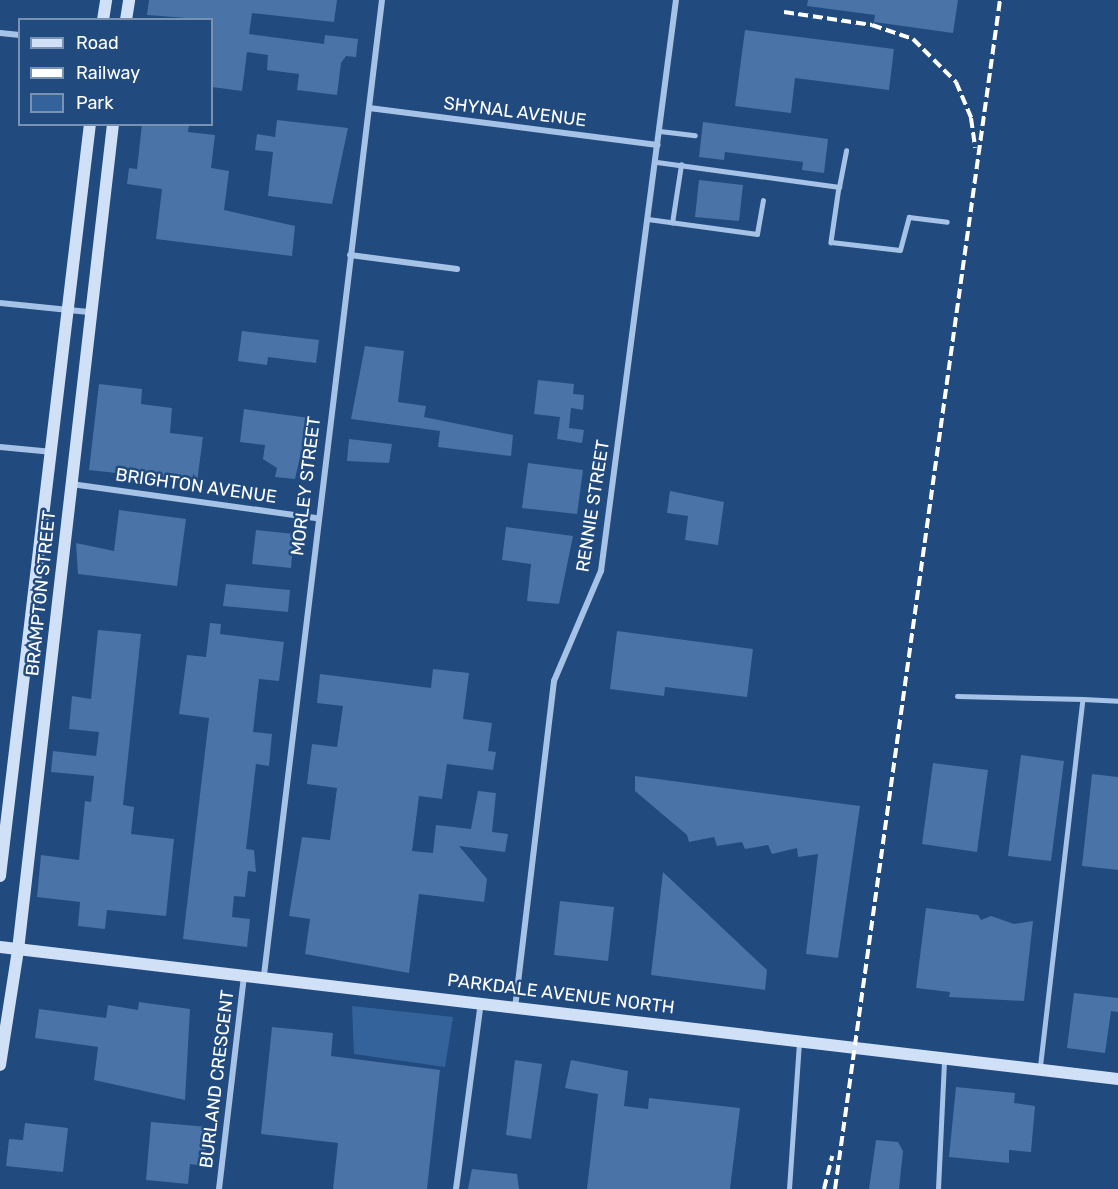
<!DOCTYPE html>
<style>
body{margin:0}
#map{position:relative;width:1118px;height:1189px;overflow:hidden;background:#214a7e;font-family:Rubik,sans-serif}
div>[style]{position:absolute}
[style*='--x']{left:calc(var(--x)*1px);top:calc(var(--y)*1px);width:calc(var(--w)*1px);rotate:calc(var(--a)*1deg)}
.green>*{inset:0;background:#34639c}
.building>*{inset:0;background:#4a73a7}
.lane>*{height:4.5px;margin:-2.25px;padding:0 2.25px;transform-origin:2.25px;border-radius:2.25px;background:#a6c3e7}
.street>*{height:6px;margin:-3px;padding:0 3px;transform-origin:3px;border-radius:3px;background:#a6c3e7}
.secondary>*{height:12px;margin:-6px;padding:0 6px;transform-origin:6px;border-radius:6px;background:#d0e0f6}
.rail>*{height:4px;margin-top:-2px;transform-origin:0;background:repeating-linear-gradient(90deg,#fff 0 10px,transparent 0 14.5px)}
span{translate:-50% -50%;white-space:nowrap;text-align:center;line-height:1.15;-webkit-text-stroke:5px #214a7e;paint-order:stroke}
.street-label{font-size:18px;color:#fff}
.legend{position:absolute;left:18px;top:18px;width:195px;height:108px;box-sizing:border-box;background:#214a7e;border:2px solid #7a92b2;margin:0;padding:8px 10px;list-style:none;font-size:18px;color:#fff}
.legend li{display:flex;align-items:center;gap:12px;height:30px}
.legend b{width:30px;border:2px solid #7a92b2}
</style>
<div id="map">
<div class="green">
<div style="clip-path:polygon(352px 1006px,453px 1017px,445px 1067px,354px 1054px)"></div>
</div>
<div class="building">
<div style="clip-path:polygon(149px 0,337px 0,334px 22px,252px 13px,249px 34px,324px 44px,325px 35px,358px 39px,356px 57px,346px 56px,341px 63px,337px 95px,297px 90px,299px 74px,267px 70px,268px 55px,247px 52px,242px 91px,212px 87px,212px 20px,147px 15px)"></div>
<div style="clip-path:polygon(808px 0,958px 0,953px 33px,874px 22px,875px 15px,807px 6px)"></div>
<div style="clip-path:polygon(745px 30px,894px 49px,889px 90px,795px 78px,791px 113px,735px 106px)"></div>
<div style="clip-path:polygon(277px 120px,348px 128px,332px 204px,268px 196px,273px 152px,255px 150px,257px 134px,275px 137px)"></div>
<div style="clip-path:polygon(703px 122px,828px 139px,824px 173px,802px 170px,803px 162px,725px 152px,724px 160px,699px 157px)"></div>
<div style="clip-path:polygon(142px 124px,189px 124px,188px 132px,215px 135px,211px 168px,229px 171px,224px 210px,295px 226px,292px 256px,156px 239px,162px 189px,127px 184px,129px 168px,137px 169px)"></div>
<div style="clip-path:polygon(699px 180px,743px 185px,739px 221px,695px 217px)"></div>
<div style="clip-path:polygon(242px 331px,319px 340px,316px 363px,268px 357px,267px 365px,238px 361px)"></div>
<div style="clip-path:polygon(365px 346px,404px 351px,398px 402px,426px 406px,424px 417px,513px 435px,511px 456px,438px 447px,440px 431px,351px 419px)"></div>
<div style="clip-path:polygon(538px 380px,574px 384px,573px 394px,584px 395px,583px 410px,571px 408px,569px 428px,584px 430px,582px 443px,557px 439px,560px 417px,534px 414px)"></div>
<div style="clip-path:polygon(99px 384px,142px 389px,141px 404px,172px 408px,170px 433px,203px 437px,197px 482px,89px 470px)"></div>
<div style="clip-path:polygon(244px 409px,309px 418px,295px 479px,275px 477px,277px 468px,263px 459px,265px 445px,240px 442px)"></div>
<div style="clip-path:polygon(349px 439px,392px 444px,389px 463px,347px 461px)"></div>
<div style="clip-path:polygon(528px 463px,583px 470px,577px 514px,522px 508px)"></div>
<div style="clip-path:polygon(670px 491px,724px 502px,718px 545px,685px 540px,688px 516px,667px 513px)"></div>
<div style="clip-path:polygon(119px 510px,186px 519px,177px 586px,78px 574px,76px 543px,114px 551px)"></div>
<div style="clip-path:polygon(506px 527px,573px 536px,559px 604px,527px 601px,531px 564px,502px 560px)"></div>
<div style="clip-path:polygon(256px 530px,294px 534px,291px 568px,252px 564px)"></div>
<div style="clip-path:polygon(226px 584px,290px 590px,288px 612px,223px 606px)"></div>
<div style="clip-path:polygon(210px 623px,221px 624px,220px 634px,284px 642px,279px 681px,259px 679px,253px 732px,272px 734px,269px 766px,256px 764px,246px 849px,254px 850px,256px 872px,248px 871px,245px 897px,234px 896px,232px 917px,250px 919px,247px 947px,183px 939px,209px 718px,179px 714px,187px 655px,206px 657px)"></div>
<div style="clip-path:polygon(98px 630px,141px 634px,123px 805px,134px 807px,131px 834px,174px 839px,166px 916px,107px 910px,105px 929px,78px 926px,80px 902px,37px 897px,41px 855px,79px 860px,85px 801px,91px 802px,94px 776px,51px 772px,53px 751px,96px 756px,99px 732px,69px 729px,72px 696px,91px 699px)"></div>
<div style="clip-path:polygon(617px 631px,753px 649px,747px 697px,665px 687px,664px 696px,610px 689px)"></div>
<div style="clip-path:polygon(433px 669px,469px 673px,463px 719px,492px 723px,488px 751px,496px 752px,493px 770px,447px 764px,442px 799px,419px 796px,412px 851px,433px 853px,436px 825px,471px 829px,478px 791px,496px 793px,492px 832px,508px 834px,505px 852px,459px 846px,487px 879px,484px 902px,419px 894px,409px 973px,305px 954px,310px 919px,289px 916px,302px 837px,330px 840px,337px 788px,307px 784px,312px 744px,337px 747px,343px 706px,317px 703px,320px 674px,431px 688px)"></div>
<div style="clip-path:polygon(1021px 755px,1064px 761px,1051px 861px,1008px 856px)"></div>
<div style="clip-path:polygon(933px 763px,988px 770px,977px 852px,922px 844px)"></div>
<div style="clip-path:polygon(1092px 774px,1118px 777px,1118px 870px,1082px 866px)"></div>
<div style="clip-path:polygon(635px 776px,860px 806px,838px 958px,806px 954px,818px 854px,798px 857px,797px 848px,772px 854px,768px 845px,745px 849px,742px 842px,717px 846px,714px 837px,689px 842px,687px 835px,635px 791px)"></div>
<div style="clip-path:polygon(663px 872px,767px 970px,765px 990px,651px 975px)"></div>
<div style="clip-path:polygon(560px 901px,614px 907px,608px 961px,554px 955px)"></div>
<div style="clip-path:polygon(926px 908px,978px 915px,981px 920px,991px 916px,1014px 924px,1033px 921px,1024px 1001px,949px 997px,950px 992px,916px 988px)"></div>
<div style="clip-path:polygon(1074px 993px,1118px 998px,1118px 1012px,1111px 1011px,1105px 1053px,1067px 1048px)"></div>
<div style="clip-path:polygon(139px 1002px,190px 1009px,185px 1100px,94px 1080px,98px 1047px,35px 1038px,39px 1009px,106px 1018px,108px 1005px,138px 1010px)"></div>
<div style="clip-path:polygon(272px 1027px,333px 1033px,331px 1056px,440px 1070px,427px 1189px,333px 1189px,338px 1143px,261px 1134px)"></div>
<div style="clip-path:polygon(515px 1060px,542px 1064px,531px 1139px,506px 1135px)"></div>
<div style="clip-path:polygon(571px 1060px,628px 1071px,624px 1106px,648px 1109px,649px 1098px,740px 1108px,730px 1189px,587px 1189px,598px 1094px,565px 1088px)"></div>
<div style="clip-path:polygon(956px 1087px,1015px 1093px,1014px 1103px,1035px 1106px,1031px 1152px,1009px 1150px,1009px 1163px,949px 1157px)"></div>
<div style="clip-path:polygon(151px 1122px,208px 1127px,204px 1166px,190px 1164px,188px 1184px,146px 1180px)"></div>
<div style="clip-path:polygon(25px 1123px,68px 1128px,63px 1172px,6px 1166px,9px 1139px,23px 1140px)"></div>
<div style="clip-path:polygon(876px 1140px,898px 1142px,903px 1151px,899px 1189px,869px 1189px)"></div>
<div style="clip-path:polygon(472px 1169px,517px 1174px,519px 1189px,468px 1189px)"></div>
</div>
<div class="lane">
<div style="--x:660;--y:131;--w:35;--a:7"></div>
<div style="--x:657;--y:162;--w:184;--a:7.8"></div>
<div style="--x:839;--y:187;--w:56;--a:98.3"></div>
<div style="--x:831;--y:242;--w:69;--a:6.6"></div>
<div style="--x:900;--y:250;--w:34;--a:-75"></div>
<div style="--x:909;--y:217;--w:38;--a:7"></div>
<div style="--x:839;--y:187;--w:37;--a:-79"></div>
<div style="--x:648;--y:219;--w:110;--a:7.8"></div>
<div style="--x:757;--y:234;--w:34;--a:-80"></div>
<div style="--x:672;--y:223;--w:59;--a:-81.2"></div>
<div style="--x:957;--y:696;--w:126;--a:1.4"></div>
<div style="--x:1083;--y:699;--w:373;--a:96.6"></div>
<div style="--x:1083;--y:699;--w:35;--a:3"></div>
<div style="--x:789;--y:1189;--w:145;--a:-86.1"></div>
<div style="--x:938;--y:1189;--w:129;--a:-87.3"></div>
</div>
<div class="street">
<div style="--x:0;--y:33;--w:20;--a:6"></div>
<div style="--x:369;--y:108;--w:291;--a:7.3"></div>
<div style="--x:350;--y:255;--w:108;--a:7.5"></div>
<div style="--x:0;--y:303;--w:89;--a:5.8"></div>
<div style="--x:0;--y:447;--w:53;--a:5.4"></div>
<div style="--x:71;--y:484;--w:247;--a:7.9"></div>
<div style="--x:264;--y:975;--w:982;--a:-83.1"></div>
<div style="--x:515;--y:1008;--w:329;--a:-83.2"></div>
<div style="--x:554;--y:681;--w:120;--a:-66.9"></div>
<div style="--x:601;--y:571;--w:576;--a:-82.52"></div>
<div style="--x:219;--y:1189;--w:215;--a:-83.3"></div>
<div style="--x:456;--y:1189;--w:189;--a:-82.4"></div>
</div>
<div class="secondary">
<div style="--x:103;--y:20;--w:20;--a:-81"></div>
<div style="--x:126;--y:20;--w:20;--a:-81"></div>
<div style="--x:0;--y:876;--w:757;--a:-83.18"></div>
<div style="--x:0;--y:947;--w:1126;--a:6.73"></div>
<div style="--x:0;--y:1065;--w:116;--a:-81.1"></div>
<div style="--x:18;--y:950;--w:831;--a:-83.44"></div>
</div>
<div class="rail">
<div style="--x:784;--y:12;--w:89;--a:8.4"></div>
<div style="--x:872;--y:25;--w:43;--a:18.9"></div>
<div style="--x:913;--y:39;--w:61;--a:45"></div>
<div style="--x:956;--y:82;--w:39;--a:67"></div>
<div style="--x:971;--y:118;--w:30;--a:82"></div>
<div style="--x:824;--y:1189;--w:34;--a:-76"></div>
<div style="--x:835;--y:1189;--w:1200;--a:-82.1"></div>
</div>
<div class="street-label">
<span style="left:515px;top:112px;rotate:7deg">SHYNAL AVENUE</span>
<span style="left:196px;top:486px;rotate:8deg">BRIGHTON AVENUE</span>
<span style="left:306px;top:486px;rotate:-83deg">MORLEY STREET</span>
<span style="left:593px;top:506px;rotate:-81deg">RENNIE STREET</span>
<span style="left:41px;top:593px;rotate:-84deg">BRAMPTON STREET</span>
<span style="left:561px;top:994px;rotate:7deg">PARKDALE AVENUE NORTH</span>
<span style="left:217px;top:1079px;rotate:-83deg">BURLAND CRESCENT</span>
</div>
<ul class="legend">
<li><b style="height:8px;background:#d0e0f6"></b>Road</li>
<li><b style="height:8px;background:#fff"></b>Railway</li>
<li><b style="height:16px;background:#34639c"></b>Park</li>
</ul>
</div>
